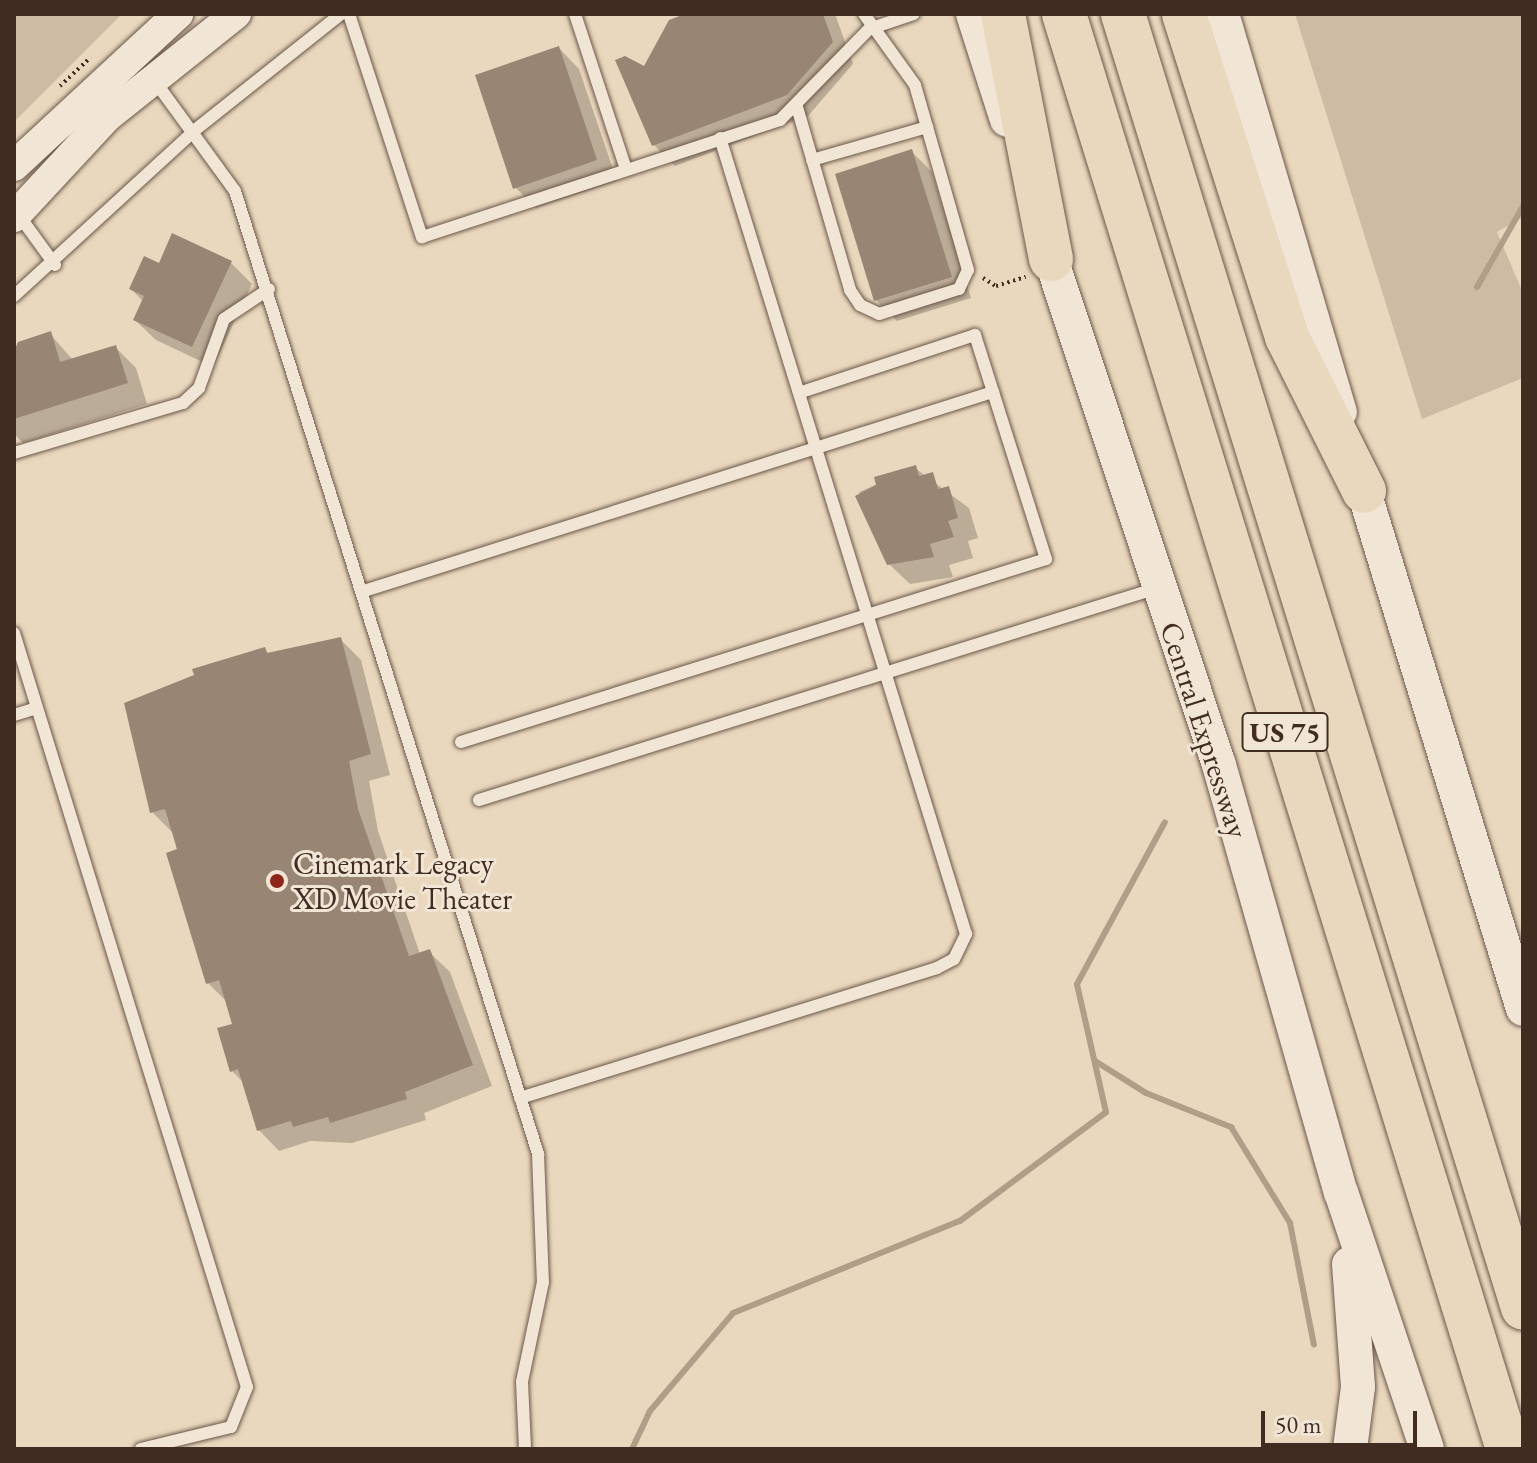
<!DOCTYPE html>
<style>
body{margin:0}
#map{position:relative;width:1537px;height:1463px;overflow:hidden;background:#ead8be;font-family:"EB Garamond",serif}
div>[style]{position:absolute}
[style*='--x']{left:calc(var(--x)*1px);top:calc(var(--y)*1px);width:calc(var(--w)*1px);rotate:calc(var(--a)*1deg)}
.green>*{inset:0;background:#cdbba3}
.shadow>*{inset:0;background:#0003}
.stream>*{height:6px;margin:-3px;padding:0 3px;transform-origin:3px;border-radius:3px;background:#b19e89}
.building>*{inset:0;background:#998573}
.path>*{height:4px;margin-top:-2px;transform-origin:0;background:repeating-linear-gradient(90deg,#412c22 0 2px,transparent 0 6px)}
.roads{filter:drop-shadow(0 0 2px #6b5749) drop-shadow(0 0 2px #6b5749)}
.service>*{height:12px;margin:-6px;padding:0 6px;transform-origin:6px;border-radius:6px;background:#f1e6d5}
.tertiary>*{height:30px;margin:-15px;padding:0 15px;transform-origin:15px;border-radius:15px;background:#f1e6d5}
.secondary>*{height:34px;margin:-17px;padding:0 17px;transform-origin:17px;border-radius:17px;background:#f1e6d5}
.motorway>*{height:44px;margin:-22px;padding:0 22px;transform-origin:22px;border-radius:22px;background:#ead8be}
.dots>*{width:22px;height:22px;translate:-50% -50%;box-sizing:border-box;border:4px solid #f1e6d5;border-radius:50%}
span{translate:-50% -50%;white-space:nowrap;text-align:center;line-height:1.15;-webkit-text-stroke:6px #f1e6d5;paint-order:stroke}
.shield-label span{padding:2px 6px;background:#f1e6d5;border:2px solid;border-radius:6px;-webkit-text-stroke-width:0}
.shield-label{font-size:28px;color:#412c22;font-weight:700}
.street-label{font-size:30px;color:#412c22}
.poi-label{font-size:30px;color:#412c22}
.left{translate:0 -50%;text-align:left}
.frame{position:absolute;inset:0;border:16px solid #412c22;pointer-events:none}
.scale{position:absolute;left:1261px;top:1411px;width:156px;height:36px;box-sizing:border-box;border:4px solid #412c22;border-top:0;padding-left:10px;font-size:24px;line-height:28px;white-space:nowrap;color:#412c22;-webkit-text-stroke:6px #f1e6d5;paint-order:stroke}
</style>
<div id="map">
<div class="green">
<div style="clip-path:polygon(14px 14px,122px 14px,14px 122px)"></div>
<div style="clip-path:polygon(1295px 14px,1523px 14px,1523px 217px,1497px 232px,1523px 293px,1523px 378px,1422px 419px)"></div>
</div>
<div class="shadow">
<div style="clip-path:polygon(691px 14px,835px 14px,853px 64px,808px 116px,675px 166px,654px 145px,645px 69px)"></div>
<div style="clip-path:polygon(559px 48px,579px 69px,617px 181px,536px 208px,515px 187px)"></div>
<div style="clip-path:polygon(912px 152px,932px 172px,971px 298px,897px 321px,876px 300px)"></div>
<div style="clip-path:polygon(173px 236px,231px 263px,252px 284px,213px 367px,156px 340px,135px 320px,143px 301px,131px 289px,159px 266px)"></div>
<div style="clip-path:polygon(50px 334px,73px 360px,115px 347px,136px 368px,147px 404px,23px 443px,14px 434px,14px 349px)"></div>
<div style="clip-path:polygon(915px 468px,969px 508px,978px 538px,968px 541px,973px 558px,949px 565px,953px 577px,910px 584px,889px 564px,859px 492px)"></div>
<div style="clip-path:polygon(340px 639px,361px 660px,390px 775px,369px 781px,378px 831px,420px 954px,429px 952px,450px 972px,492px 1086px,424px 1113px,426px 1120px,352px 1143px,310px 1141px,279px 1151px,259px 1130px,245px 1084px,232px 1071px,234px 1025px,228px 1003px,208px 983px,173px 833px,152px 812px,265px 649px,270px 655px)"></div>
</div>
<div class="stream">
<div style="--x:1477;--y:287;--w:93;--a:-60.4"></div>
<div style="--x:1095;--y:1061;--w:60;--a:32.1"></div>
<div style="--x:1146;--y:1093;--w:92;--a:21.8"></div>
<div style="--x:1231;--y:1127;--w:113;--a:58.4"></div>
<div style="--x:1290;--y:1223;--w:124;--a:78.9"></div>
<div style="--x:632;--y:1449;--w:42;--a:-64.7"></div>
<div style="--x:650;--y:1411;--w:128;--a:-49.7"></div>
<div style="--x:733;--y:1313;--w:245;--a:-22.1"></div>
<div style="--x:960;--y:1221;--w:182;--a:-36.7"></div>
<div style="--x:1106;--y:1112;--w:131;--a:-102.8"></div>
<div style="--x:1077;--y:984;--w:184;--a:-61.5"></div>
</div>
<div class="building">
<div style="clip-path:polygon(685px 14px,823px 14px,833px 42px,787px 95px,652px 146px,615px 60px,625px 56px,644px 66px,669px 20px)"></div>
<div style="clip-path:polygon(559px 46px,597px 160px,513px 189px,475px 75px)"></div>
<div style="clip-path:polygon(912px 149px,952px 277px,874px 301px,835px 174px)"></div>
<div style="clip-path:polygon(172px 233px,232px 261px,192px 347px,133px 320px,144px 296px,129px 289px,144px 256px,159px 263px)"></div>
<div style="clip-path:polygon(51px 331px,60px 362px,116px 345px,128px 383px,14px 419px,14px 351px,18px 342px)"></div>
<div style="clip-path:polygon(916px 465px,919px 476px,933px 472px,938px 489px,949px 486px,958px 518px,948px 521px,954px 537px,930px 544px,934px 557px,887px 565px,855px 496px,876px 485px,874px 477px)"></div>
<div style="clip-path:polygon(341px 637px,371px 754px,349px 761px,358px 809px,409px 956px,430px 949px,473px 1065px,405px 1092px,407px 1099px,330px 1123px,328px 1117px,293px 1127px,291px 1121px,257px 1131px,238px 1069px,230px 1072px,217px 1028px,232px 1024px,219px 980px,206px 984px,166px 853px,177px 849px,165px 809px,150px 813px,124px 703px,194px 675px,192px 669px,265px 647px,267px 653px)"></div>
</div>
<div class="path">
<div style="--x:60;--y:86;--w:42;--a:-43.1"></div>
<div style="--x:983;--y:278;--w:15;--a:32"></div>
<div style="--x:996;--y:286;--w:31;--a:-17"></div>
</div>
<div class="roads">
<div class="service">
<div style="--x:349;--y:14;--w:235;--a:71.9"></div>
<div style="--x:422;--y:237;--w:377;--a:-18.1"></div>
<div style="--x:780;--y:120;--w:127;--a:-45.6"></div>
<div style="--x:869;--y:29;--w:47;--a:-18.4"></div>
<div style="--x:575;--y:14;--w:163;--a:71.8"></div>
<div style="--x:154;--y:80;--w:137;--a:53.9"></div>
<div style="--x:235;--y:191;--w:1010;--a:72.53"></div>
<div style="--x:538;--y:1154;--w:128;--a:87.8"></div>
<div style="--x:543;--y:1282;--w:102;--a:101.9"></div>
<div style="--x:522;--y:1382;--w:67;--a:87.4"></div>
<div style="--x:797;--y:107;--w:191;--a:73.8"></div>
<div style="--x:850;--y:290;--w:18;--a:56"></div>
<div style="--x:860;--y:305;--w:21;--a:25"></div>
<div style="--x:879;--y:314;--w:84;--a:-17.4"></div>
<div style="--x:959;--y:289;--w:21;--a:-65"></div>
<div style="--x:968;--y:270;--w:192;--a:-106"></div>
<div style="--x:915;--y:85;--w:87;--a:-125.7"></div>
<div style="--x:812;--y:160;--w:120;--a:-16"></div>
<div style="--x:18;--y:214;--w:63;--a:54"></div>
<div style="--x:14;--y:296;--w:246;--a:-42.5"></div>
<div style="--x:195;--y:130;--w:186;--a:-38.5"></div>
<div style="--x:14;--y:453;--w:176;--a:-16.5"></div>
<div style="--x:183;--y:403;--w:22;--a:-43"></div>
<div style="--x:199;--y:388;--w:73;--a:-70.1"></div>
<div style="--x:224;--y:319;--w:54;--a:-33.7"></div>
<div style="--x:364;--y:591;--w:660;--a:-17.56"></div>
<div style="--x:14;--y:633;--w:789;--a:72.83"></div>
<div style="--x:247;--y:1387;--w:43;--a:111.8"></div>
<div style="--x:231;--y:1427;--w:93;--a:166.3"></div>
<div style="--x:14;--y:715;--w:24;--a:-17"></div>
<div style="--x:461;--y:742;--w:613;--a:-17.37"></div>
<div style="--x:1046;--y:559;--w:235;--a:-107.6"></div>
<div style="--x:975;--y:335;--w:185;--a:161.8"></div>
<div style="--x:479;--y:800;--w:710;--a:-17.36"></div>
<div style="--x:520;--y:1098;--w:437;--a:-17.3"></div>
<div style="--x:937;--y:968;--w:19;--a:-28"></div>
<div style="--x:954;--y:959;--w:28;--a:-64"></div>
<div style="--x:966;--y:934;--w:833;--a:-107.17"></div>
</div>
<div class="tertiary">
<div style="--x:14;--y:166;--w:224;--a:-42.8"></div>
<div style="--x:14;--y:217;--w:138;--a:-47.1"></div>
<div style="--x:108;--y:116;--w:164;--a:-38.6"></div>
</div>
<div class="secondary">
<div style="--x:973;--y:14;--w:111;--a:72.2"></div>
<div style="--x:1222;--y:14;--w:415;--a:73.5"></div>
<div style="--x:1043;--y:235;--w:558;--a:71.63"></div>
<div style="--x:1219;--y:765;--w:444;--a:74.1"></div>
<div style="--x:1341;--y:1192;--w:271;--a:71.5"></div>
<div style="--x:1356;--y:466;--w:568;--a:72.9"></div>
<div style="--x:1349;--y:1264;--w:123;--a:85.8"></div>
<div style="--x:1358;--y:1387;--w:63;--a:97.4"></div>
</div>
<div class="motorway">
<div style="--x:1003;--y:14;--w:250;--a:78.9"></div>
<div style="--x:1064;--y:14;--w:1502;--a:72.81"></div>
<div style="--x:1123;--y:14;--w:1354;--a:72.82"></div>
<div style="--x:1184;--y:14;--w:339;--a:72.3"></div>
<div style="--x:1287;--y:337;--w:172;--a:63.4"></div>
</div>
</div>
<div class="dots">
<div style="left:277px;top:881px;background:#8f2418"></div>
</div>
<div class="shield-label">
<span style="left:1285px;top:732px">US 75</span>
</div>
<div class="street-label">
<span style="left:1204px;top:730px;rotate:72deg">Central Expressway</span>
</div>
<div class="poi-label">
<span class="left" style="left:293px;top:881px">Cinemark Legacy<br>XD Movie Theater</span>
</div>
<div class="frame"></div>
<div class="scale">50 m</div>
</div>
